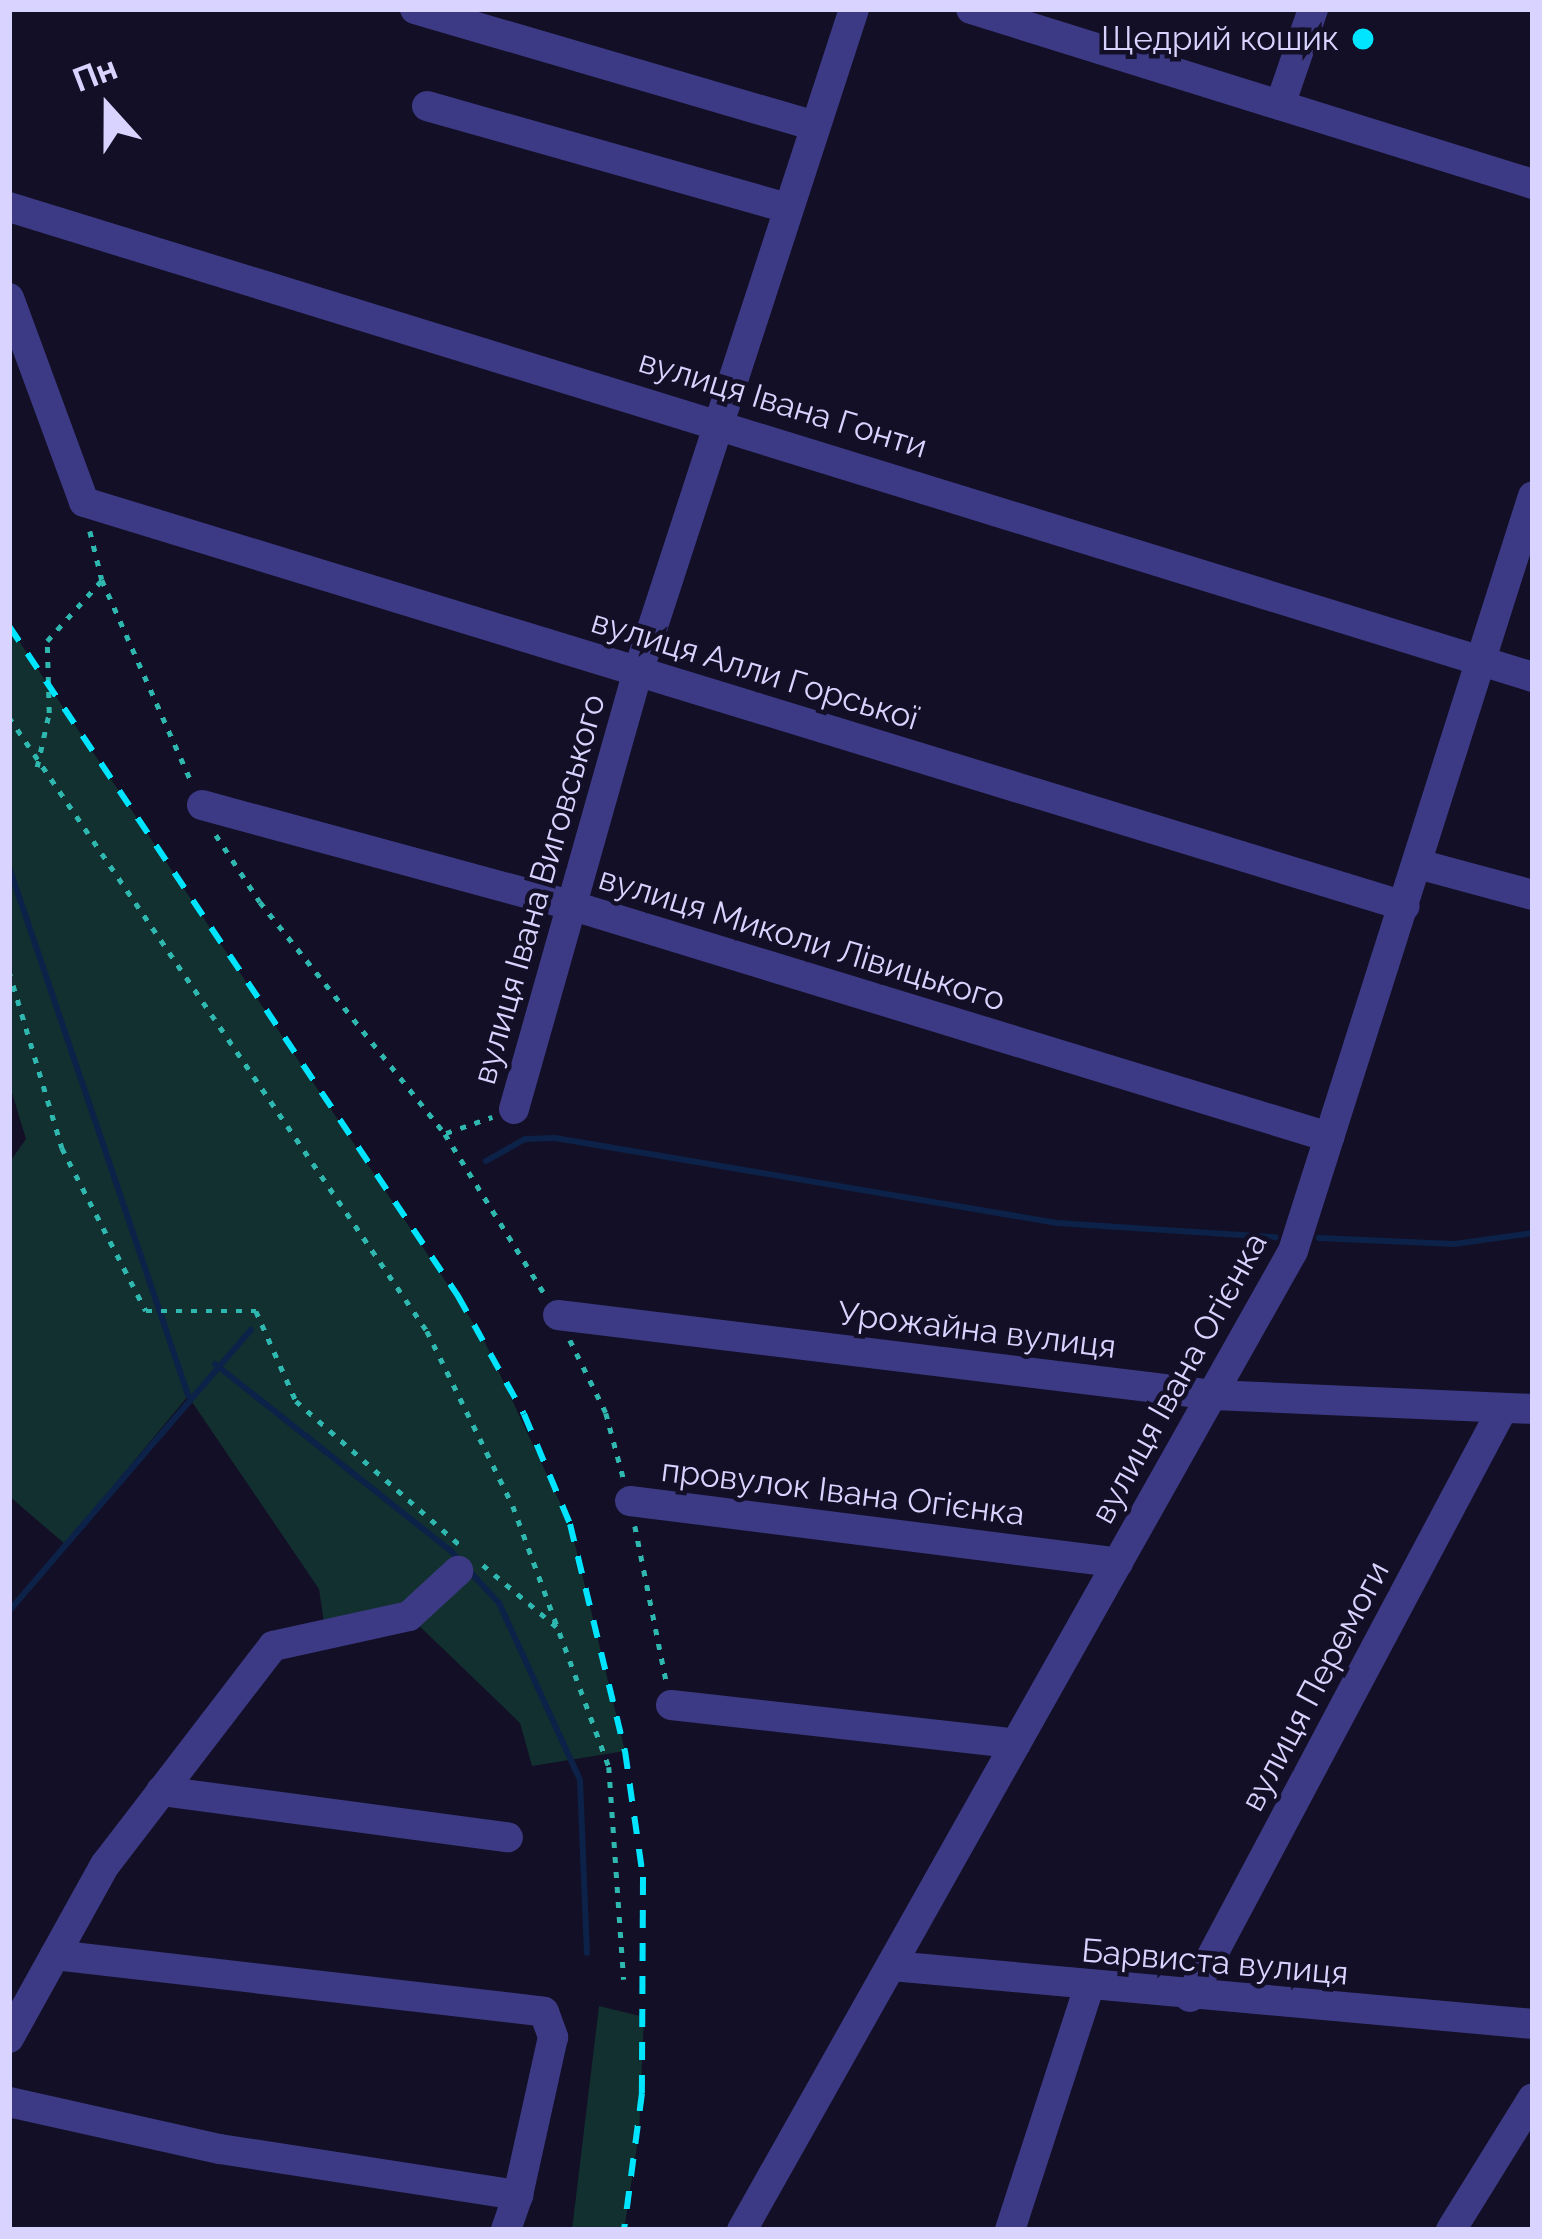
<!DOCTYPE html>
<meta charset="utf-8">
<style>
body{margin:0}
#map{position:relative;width:1542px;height:2239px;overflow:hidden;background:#130f26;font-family:Raleway,sans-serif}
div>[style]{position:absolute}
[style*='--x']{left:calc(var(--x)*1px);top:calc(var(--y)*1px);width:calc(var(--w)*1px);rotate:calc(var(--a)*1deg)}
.green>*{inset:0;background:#12302f}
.stream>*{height:6px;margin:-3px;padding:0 3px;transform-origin:3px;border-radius:3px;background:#0c2248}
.path>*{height:4.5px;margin-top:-2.25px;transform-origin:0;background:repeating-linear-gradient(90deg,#2fb8b0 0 6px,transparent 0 15px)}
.minor>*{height:30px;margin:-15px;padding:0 15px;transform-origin:15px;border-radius:15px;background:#3d3a85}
.rail>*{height:6px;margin-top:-3px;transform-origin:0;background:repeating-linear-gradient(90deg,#00e5ff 0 18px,transparent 0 33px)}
.dots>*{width:33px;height:33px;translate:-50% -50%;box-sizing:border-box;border:6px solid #130f26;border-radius:50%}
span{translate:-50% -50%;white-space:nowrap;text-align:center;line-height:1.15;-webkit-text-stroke:9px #130f26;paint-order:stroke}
.poi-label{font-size:33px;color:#d9d4ff}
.right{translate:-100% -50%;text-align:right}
.street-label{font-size:33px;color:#d9d4ff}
.frame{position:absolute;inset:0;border:12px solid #d9d4ff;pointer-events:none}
.north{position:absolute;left:48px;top:48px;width:120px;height:120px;-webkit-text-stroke:9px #130f26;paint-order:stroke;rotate:339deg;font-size:33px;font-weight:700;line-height:48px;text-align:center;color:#d9d4ff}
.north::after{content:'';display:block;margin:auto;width:42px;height:54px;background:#d9d4ff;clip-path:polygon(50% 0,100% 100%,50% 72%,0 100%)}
</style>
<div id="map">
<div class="green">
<div style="clip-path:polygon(9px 626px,482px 1336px,570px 1524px,625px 1751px,532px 1766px,520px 1723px,409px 1616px,326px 1636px,319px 1589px,188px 1396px,65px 1544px,9px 1496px,9px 1163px,26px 1139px,9px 1083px)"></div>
<div style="clip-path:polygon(599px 2006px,644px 2017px,639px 2133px,624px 2230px,572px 2230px)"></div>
</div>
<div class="stream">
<div style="--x:9;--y:867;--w:558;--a:71.27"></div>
<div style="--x:486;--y:1161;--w:45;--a:-29.4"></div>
<div style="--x:525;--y:1139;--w:30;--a:-2"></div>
<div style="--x:555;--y:1138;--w:509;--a:9.61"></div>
<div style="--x:1057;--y:1223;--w:219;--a:3.7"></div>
<div style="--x:1319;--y:1238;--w:135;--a:2.5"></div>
<div style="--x:1454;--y:1244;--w:80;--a:-7.9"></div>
<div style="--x:215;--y:1364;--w:301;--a:38.4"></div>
<div style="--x:451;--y:1551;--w:71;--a:47.3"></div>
<div style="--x:499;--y:1603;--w:195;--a:65.4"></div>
<div style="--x:580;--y:1780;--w:173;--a:87.7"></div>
<div style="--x:9;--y:1611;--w:371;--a:-49.3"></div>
</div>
<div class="path">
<div style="--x:90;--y:531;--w:50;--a:76.2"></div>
<div style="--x:102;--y:580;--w:220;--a:66.1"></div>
<div style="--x:9;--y:717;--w:743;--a:55.75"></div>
<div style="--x:427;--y:1331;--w:195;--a:63.8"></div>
<div style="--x:513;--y:1506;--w:278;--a:69.8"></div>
<div style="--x:609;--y:1767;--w:213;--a:86"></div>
<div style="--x:37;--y:767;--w:55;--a:-77.5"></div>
<div style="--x:49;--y:713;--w:72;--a:-91.6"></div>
<div style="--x:47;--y:641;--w:82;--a:-48"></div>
<div style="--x:216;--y:835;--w:80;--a:56.7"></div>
<div style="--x:260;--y:902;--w:297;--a:51.4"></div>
<div style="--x:445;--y:1134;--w:187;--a:58.1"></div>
<div style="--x:9;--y:971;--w:185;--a:73.3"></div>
<div style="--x:62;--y:1148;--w:183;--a:62.7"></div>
<div style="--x:146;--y:1311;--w:110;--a:0"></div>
<div style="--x:256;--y:1311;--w:98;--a:66"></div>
<div style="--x:296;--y:1401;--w:220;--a:41.3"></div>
<div style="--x:446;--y:1133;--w:49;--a:-19.2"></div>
<div style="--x:570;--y:1340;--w:81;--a:63.7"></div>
<div style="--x:606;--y:1413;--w:69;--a:75"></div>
<div style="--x:635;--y:1526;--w:157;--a:78.6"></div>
<div style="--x:483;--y:1565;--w:97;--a:40"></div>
</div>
<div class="minor">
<div style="--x:415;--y:9;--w:414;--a:16.3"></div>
<div style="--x:971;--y:9;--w:589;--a:17.3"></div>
<div style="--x:1280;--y:105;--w:102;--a:-71"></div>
<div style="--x:427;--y:106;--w:374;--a:15.8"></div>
<div style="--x:9;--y:207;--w:1595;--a:17.14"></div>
<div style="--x:9;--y:298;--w:217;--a:69.8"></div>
<div style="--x:84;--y:502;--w:1381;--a:17.01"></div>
<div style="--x:202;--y:805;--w:381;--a:15.2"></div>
<div style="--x:570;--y:905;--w:794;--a:17"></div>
<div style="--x:1418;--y:864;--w:119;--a:15.1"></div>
<div style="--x:514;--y:1109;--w:454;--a:-74.2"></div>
<div style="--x:638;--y:672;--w:697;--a:-71.95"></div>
<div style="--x:558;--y:1315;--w:660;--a:6.96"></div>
<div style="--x:1213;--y:1395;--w:320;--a:2.5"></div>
<div style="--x:630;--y:1501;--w:492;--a:7.2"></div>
<div style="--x:671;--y:1705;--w:347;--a:6.4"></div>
<div style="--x:161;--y:1791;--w:350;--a:7.6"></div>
<div style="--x:55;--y:1955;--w:492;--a:6.6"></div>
<div style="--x:544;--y:2012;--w:27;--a:70"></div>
<div style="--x:553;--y:2037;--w:162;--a:102.5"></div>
<div style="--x:892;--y:1966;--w:644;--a:5.17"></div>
<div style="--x:1190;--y:1997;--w:667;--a:-62.01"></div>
<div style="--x:9;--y:2038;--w:198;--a:-61"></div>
<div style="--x:105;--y:1865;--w:276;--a:-52.5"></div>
<div style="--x:273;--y:1646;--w:139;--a:-12.4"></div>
<div style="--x:409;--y:1616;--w:67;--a:-42.6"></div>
<div style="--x:9;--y:2102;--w:216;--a:12.6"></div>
<div style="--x:220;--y:2149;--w:302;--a:8.8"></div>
<div style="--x:518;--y:2195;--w:37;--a:109"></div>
<div style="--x:742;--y:2230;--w:1123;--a:-60.63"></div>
<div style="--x:1293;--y:1251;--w:792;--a:-72.37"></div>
<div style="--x:1010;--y:2230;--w:256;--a:-72"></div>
<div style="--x:1451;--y:2230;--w:155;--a:-58.2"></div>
</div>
<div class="rail">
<div style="--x:9;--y:626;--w:807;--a:56.17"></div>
<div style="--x:458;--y:1296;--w:135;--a:60.8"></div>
<div style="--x:524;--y:1414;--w:119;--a:67.3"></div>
<div style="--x:570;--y:1524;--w:234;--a:76.4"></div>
<div style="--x:625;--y:1751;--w:127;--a:81.9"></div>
<div style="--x:643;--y:1877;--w:216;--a:90.3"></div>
<div style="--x:642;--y:2093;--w:138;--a:97.5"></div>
</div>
<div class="dots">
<div style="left:1363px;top:39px;background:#00e5ff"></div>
</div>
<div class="poi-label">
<span class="right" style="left:1339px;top:39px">Щедрий кошик</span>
</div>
<div class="street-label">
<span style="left:783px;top:404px;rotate:17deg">вулиця Івана Гонти</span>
<span style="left:755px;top:670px;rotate:17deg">вулиця Алли Горської</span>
<span style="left:539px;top:889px;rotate:-74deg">вулиця Івана Виговського</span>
<span style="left:802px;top:939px;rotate:17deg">вулиця Миколи Лівицького</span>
<span style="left:977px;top:1330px;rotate:7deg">Урожайна вулиця</span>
<span style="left:1179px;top:1378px;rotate:-61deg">вулиця Івана Огієнка</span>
<span style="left:843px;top:1492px;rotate:7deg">провулок Івана Огієнка</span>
<span style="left:1315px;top:1686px;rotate:-62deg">вулиця Перемоги</span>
<span style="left:1215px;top:1962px;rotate:5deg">Барвиста вулиця</span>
</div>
<div class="frame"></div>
<div class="north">Пн</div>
</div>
